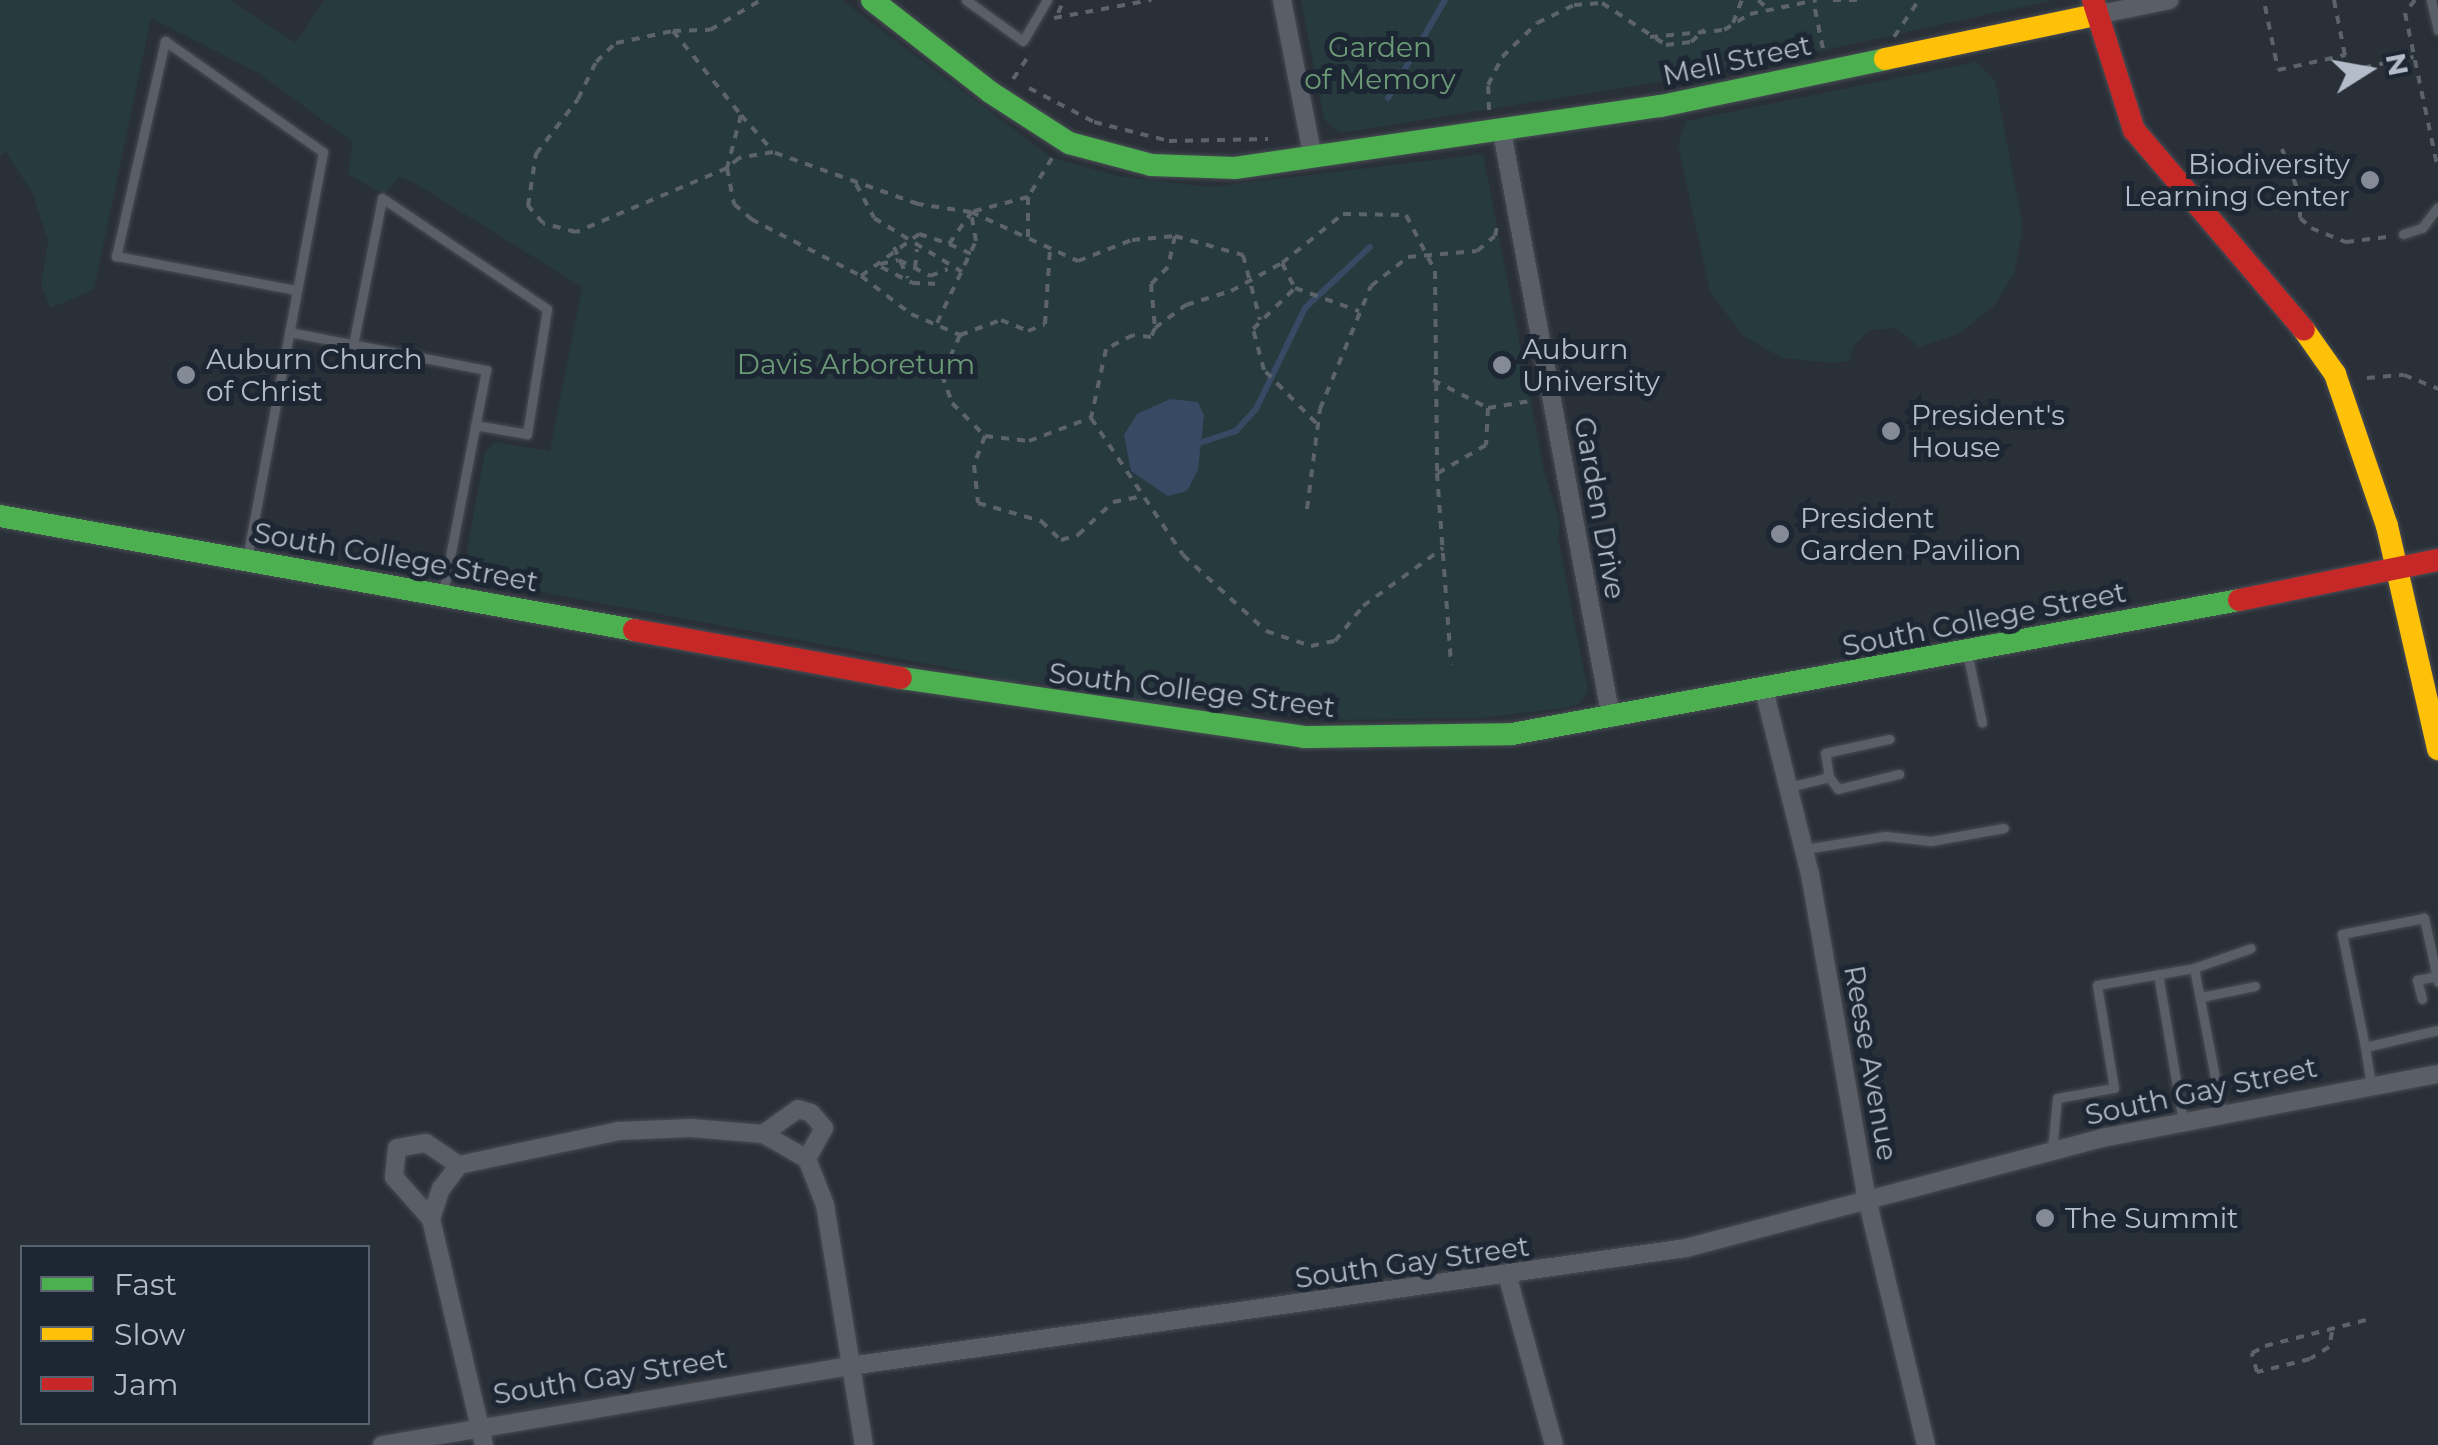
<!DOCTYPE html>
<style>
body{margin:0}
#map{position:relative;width:2438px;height:1445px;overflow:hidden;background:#2a3038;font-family:Montserrat,sans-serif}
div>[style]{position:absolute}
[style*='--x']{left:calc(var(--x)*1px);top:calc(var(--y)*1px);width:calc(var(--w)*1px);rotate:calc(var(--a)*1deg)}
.green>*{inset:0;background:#273a3e}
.water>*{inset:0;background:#384963}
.stream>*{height:6px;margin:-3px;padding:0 3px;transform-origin:3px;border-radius:3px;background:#384963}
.path>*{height:4px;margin-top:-2px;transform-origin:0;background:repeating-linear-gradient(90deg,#5d636a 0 8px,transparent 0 16px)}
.roads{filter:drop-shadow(0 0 2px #484c53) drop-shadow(0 0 2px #484c53)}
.lane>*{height:9px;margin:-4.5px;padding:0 4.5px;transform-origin:4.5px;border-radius:4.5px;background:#5a5e66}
.street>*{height:18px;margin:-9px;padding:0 9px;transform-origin:9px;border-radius:9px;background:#5a5e66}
.fast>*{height:22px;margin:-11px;padding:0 11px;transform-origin:11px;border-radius:11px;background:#4caf50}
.slow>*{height:22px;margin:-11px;padding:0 11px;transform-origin:11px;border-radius:11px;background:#ffc107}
.jam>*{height:22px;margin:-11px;padding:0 11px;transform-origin:11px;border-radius:11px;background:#c62828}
.dots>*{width:28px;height:28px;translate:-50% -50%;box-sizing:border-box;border:5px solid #1d2633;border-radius:50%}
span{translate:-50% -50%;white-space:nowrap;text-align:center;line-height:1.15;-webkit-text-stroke:10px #1d2633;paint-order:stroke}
.park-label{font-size:28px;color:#6b9a76}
.street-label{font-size:28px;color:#b4bcc9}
.poi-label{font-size:28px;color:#b4bcc9}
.right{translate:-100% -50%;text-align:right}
.left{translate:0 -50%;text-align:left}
.legend{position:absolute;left:20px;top:1245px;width:350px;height:180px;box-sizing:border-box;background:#1d2633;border:2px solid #59626f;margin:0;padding:12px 18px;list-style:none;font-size:30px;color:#b4bcc9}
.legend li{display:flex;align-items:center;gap:20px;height:50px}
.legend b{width:50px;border:2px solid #59626f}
.north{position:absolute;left:2318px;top:20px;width:100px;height:100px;-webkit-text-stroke:8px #1d2633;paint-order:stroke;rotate:79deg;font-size:28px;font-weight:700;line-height:40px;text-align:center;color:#b4bcc9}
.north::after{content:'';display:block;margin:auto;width:35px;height:45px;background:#b4bcc9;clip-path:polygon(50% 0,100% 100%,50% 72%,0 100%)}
</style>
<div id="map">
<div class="green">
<div style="clip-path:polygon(0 0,229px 0,296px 43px,324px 0,842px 0,1052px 158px,1119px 176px,1209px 187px,1483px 154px,1545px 475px,1560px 521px,1558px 539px,1588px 691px,1579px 704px,1564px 708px,1480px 718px,1329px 720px,1182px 703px,1145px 709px,1122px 695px,1020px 680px,1012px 685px,987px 675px,486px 582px,472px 571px,467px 551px,485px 452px,495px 442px,550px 451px,582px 287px,413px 182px,399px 177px,384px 195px,348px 174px,353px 142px,257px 72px,151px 18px,94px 289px,51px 308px,41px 286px,48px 241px,33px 194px,6px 152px,0 156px)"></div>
<div style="clip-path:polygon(1301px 0,2054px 0,1733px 70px,1340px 133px,1324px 119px)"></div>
<div style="clip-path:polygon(1976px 62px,1995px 81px,2023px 226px,2014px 274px,1993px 307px,1958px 334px,1919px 347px,1896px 328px,1870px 330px,1854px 345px,1849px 361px,1832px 363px,1782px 358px,1742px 335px,1710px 291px,1678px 145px,1686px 121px)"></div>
</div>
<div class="water">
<div style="clip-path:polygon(1170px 399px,1198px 402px,1204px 415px,1198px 470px,1187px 491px,1168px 496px,1131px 471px,1124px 435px,1137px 414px)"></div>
</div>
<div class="stream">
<div style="--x:1388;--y:98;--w:113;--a:-59.8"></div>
<div style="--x:1199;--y:443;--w:39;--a:-18"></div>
<div style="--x:1236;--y:431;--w:30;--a:-48"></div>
<div style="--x:1256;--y:409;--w:112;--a:-64.1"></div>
<div style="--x:1305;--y:308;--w:89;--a:-43.2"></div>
</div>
<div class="path">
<div style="--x:1758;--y:0;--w:13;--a:42"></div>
<div style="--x:1833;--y:0;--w:29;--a:0"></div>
<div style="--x:2334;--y:0;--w:72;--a:78.8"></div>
<div style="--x:2348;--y:71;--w:67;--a:-12"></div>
<div style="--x:2415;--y:0;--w:16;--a:128"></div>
<div style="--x:2405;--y:13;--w:159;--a:78.1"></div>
<div style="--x:2265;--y:6;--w:65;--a:78.5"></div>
<div style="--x:2278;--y:70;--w:69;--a:-12.6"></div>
<div style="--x:1815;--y:9;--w:41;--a:78.7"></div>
<div style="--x:1058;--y:13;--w:14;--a:-65"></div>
<div style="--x:1054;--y:18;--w:99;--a:-10.5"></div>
<div style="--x:1733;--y:23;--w:25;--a:-69"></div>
<div style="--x:673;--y:31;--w:37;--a:-2"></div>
<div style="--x:710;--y:30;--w:59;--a:-30.5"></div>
<div style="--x:1650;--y:37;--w:74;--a:-5.4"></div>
<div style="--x:1724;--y:30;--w:31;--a:-32"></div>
<div style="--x:1750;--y:14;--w:68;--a:-11.8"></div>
<div style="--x:1894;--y:37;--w:45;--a:-56"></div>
<div style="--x:1013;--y:79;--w:30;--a:-56"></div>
<div style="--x:1029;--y:88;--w:73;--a:27.6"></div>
<div style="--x:1094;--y:122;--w:77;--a:14.2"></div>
<div style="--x:1169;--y:141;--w:99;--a:-1.2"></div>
<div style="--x:1489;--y:110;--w:25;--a:-92"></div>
<div style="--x:1488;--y:85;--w:31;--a:-63"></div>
<div style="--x:1502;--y:57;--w:49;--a:-44.2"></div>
<div style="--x:1537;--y:23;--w:41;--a:-25.9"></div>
<div style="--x:1574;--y:5;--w:28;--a:-4"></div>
<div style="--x:1602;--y:3;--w:77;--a:33.3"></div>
<div style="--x:1666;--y:45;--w:25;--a:-7"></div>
<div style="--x:1691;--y:42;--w:18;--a:-43"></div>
<div style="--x:741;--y:115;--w:45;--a:48.6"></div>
<div style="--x:2282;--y:149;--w:50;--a:69"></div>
<div style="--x:2300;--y:196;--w:22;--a:90"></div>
<div style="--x:2300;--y:218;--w:15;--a:42"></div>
<div style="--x:2311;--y:228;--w:38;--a:22"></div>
<div style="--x:2346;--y:242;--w:41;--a:-7"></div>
<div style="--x:1052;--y:158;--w:46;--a:121.6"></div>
<div style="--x:1028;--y:197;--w:59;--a:165.3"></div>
<div style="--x:971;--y:212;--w:54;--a:-171.4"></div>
<div style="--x:918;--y:204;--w:154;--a:-160.3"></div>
<div style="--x:773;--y:152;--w:35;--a:170"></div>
<div style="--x:739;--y:158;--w:16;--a:140"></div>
<div style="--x:727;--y:168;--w:164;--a:157"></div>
<div style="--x:576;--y:232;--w:34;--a:-165"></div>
<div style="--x:543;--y:223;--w:23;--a:-131"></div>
<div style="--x:528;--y:206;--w:53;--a:-81.3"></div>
<div style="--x:536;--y:154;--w:69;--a:-52.6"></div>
<div style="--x:578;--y:99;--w:41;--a:-64.1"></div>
<div style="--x:596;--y:62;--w:28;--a:-44"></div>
<div style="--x:616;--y:43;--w:58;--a:-11.9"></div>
<div style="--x:673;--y:31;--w:108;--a:51"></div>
<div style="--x:741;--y:115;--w:55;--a:104.8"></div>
<div style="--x:727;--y:168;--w:37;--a:79"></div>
<div style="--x:734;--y:204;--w:23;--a:41"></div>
<div style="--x:751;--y:219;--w:124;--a:27.4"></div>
<div style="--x:861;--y:276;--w:63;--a:37.2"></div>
<div style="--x:911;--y:314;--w:53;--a:23.2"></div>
<div style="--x:960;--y:335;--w:44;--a:114.2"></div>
<div style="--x:942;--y:375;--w:30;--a:70"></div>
<div style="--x:952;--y:403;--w:47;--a:45"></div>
<div style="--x:985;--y:436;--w:31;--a:111"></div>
<div style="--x:974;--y:465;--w:38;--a:84"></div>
<div style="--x:978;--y:503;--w:66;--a:15.9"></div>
<div style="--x:1041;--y:521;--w:28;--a:44"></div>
<div style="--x:1061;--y:540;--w:18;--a:-16"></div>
<div style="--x:1078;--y:535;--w:48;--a:-43.3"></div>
<div style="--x:1113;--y:502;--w:31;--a:-11"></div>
<div style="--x:856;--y:184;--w:38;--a:62"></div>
<div style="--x:874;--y:218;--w:103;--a:31.5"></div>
<div style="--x:1028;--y:197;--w:45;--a:90"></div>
<div style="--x:971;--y:212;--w:118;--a:24.6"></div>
<div style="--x:1078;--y:261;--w:58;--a:-21.3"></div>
<div style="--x:1132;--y:240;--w:43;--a:-5.3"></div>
<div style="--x:1175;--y:236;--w:32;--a:103"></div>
<div style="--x:1168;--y:267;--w:24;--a:135"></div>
<div style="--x:1151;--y:284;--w:44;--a:84.8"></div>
<div style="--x:1155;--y:328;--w:10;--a:114"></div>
<div style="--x:1151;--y:337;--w:18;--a:-174"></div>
<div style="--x:1133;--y:335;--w:30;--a:153"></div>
<div style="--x:1106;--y:349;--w:71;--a:102.3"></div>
<div style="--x:1091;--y:418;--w:165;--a:56.1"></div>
<div style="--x:1183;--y:555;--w:113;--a:42.5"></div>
<div style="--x:1266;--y:631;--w:47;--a:18.4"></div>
<div style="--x:1311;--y:646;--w:25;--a:-12"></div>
<div style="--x:1335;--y:641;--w:45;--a:-51.3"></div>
<div style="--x:1363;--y:606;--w:99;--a:-35.9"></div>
<div style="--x:1175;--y:236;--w:71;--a:15.6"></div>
<div style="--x:1243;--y:255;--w:67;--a:75.3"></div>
<div style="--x:949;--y:244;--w:24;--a:24"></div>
<div style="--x:894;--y:247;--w:34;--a:66"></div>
<div style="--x:1282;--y:263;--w:28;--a:63"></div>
<div style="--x:880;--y:264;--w:19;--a:-12"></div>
<div style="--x:899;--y:260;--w:35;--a:27"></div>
<div style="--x:930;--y:276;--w:19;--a:-21"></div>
<div style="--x:881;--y:267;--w:35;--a:27"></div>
<div style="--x:912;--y:283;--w:23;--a:2"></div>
<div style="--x:915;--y:268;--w:19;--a:-84"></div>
<div style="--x:861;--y:276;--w:72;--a:-35.9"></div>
<div style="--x:919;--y:234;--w:32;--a:18"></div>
<div style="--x:949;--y:244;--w:39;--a:-55"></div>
<div style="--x:937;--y:323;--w:91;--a:-64.6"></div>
<div style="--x:976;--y:241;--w:29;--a:-100"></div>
<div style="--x:1155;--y:328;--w:39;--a:-37"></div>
<div style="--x:1186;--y:305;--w:47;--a:-17.3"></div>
<div style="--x:1231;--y:291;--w:58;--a:-28.8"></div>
<div style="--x:1282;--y:263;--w:78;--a:-38.8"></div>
<div style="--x:1343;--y:214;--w:63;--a:0.9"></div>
<div style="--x:1406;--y:215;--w:63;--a:62.6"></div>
<div style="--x:1435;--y:271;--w:202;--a:89.4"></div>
<div style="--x:1437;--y:473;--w:192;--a:85.8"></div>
<div style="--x:960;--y:335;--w:44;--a:-20.1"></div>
<div style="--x:1001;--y:320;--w:29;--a:22"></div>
<div style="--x:1028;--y:331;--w:18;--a:-22"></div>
<div style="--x:1045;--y:324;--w:75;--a:-86.2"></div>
<div style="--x:2367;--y:378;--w:37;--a:-5"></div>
<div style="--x:2404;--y:375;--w:37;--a:22"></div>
<div style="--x:1433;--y:380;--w:62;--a:27"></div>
<div style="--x:1488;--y:408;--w:37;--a:93"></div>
<div style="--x:1486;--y:445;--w:56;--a:149.7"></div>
<div style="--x:1488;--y:408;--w:43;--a:-9.5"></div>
<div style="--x:1316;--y:423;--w:74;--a:-134.5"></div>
<div style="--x:1264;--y:370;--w:42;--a:-105"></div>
<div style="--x:1253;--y:329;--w:59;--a:-44.3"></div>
<div style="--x:1295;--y:288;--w:68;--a:19.8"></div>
<div style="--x:985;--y:436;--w:44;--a:6.5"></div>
<div style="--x:1029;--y:441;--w:65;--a:-20.7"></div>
<div style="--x:1307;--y:509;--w:101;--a:-82.6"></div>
<div style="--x:1320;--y:409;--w:133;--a:-67.5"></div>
<div style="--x:1371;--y:286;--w:47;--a:-38.1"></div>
<div style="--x:1408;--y:257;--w:69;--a:-5"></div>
<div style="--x:1477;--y:251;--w:23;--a:-40"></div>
<div style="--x:1495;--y:236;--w:14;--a:-78"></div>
<div style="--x:2332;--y:1332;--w:15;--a:101"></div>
<div style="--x:2329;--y:1347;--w:22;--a:148"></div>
<div style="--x:2310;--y:1359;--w:55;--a:166.2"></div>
<div style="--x:2257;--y:1372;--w:20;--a:-105"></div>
<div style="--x:2252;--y:1353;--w:15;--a:-28"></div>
<div style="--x:2265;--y:1346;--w:112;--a:-14.5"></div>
</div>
<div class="roads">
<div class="lane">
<div style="--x:966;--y:0;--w:70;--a:35.7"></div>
<div style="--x:1023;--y:41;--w:48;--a:-59.7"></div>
<div style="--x:2431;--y:0;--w:31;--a:77"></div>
<div style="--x:2403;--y:234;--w:20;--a:-18"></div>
<div style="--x:2422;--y:228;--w:26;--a:-53"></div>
<div style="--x:289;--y:332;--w:201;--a:10.9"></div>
<div style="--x:486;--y:370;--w:222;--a:100.9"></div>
<div style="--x:353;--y:345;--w:150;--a:-78.8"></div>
<div style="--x:382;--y:198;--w:199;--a:33.9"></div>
<div style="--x:547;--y:309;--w:127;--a:99.1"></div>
<div style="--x:527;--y:434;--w:53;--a:-170.2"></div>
<div style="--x:248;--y:553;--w:408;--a:-79.4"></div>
<div style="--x:323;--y:152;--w:193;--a:-144.9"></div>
<div style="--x:165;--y:41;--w:221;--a:102.8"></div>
<div style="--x:116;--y:256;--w:183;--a:10.7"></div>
<div style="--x:1968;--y:657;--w:67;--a:78"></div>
<div style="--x:1829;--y:777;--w:24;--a:-99"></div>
<div style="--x:1825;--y:753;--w:66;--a:-12.3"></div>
<div style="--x:1789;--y:787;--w:41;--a:-14"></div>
<div style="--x:1829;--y:777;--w:15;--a:53"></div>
<div style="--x:1838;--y:789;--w:63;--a:-13.8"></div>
<div style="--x:1805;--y:849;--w:81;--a:-9.2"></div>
<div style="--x:1885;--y:836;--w:46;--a:6.2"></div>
<div style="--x:1931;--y:841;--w:74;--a:-10.1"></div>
<div style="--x:2194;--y:968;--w:149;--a:79.1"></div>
<div style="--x:2158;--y:974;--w:150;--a:80.4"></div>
<div style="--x:2438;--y:982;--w:66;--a:-102.3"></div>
<div style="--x:2424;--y:918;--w:84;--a:169"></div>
<div style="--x:2342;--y:934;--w:115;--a:78.5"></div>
<div style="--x:2365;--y:1047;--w:75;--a:-13.1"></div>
<div style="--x:2201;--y:997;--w:55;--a:-11.5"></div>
<div style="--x:2422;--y:999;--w:20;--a:-105"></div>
<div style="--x:2417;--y:980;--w:21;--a:-11"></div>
<div style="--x:2365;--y:1047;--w:38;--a:81"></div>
<div style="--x:2052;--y:1151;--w:53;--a:-84.6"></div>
<div style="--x:2057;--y:1098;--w:58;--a:-10"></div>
<div style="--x:2114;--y:1088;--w:104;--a:-99.4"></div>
<div style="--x:2097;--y:985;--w:98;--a:-9.9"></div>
<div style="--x:2194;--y:968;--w:60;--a:-19.3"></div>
</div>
<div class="street">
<div style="--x:1282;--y:0;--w:161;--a:78.9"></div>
<div style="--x:2096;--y:15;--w:75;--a:-11.6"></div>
<div style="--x:1502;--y:132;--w:596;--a:79.46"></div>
<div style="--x:1764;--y:690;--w:190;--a:76"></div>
<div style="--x:1810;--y:874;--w:330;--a:80.1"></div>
<div style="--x:1867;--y:1199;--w:253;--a:76.5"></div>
<div style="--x:763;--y:1134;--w:43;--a:-35.5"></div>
<div style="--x:798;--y:1109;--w:14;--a:17"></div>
<div style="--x:811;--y:1113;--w:20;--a:49"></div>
<div style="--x:824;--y:1128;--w:35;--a:119"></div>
<div style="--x:431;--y:1219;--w:56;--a:-131.4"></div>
<div style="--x:394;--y:1177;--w:29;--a:-84"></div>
<div style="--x:397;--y:1148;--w:29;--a:-10"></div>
<div style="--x:426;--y:1143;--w:40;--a:34"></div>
<div style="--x:1508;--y:1278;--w:173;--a:74.6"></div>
<div style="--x:382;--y:1445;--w:475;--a:-9.6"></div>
<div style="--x:850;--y:1366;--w:844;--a:-8.03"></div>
<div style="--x:1686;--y:1248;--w:430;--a:-14.8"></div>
<div style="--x:2102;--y:1138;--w:342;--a:-10.8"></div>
<div style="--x:484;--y:1445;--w:232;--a:-103.2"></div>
<div style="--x:431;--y:1219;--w:32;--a:-72"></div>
<div style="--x:441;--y:1189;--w:30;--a:-53"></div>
<div style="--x:459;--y:1165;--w:164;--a:-12"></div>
<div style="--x:619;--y:1131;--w:72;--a:-2.4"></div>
<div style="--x:691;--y:1128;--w:72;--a:4.8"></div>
<div style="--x:763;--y:1134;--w:51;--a:29.6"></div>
<div style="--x:807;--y:1159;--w:49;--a:68.6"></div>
<div style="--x:825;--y:1205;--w:243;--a:80.8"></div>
</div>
<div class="fast">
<div style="--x:872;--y:0;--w:150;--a:37.9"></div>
<div style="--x:990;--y:92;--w:94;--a:32.8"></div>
<div style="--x:1069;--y:143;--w:85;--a:15"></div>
<div style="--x:1151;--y:165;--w:84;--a:2"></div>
<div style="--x:1235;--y:168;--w:430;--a:-8.3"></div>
<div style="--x:1661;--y:106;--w:229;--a:-11.8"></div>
<div style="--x:0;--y:516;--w:644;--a:10.19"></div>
<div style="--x:901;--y:678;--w:407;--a:8.3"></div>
<div style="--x:1304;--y:737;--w:208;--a:-0.8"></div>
<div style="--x:1512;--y:734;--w:739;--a:-10.44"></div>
</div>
<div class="slow">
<div style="--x:1885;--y:59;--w:216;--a:-11.8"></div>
<div style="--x:2304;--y:330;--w:54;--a:54.8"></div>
<div style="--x:2335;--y:374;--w:161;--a:71.1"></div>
<div style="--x:2387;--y:526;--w:229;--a:77.1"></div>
</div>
<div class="jam">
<div style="--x:2093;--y:0;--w:136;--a:72.5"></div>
<div style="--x:2134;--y:130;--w:262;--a:49.6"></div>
<div style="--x:2239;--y:600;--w:203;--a:-11.4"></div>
<div style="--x:634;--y:630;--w:271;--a:10.2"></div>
</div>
</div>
<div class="dots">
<div style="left:2370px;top:180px;background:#848b96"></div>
<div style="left:1502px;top:365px;background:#848b96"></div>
<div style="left:186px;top:375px;background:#848b96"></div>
<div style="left:1891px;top:431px;background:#848b96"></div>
<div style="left:1780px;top:534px;background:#848b96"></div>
<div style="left:2045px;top:1218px;background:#848b96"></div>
</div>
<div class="park-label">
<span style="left:1380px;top:63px">Garden<br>of Memory</span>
<span style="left:856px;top:364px">Davis Arboretum</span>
</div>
<div class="street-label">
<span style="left:1737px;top:60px;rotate:-12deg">Mell Street</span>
<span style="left:1600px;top:508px;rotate:80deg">Garden Drive</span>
<span style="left:396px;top:557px;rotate:10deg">South College Street</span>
<span style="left:1984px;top:619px;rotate:-11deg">South College Street</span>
<span style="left:1192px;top:690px;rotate:7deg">South College Street</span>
<span style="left:1871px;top:1063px;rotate:80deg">Reese Avenue</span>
<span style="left:2201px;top:1091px;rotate:-12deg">South Gay Street</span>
<span style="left:1412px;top:1262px;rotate:-8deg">South Gay Street</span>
<span style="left:610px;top:1376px;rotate:-9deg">South Gay Street</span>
</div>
<div class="poi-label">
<span class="right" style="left:2350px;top:180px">Biodiversity<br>Learning Center</span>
<span class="left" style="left:1522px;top:365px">Auburn<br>University</span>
<span class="left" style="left:206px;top:375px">Auburn Church<br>of Christ</span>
<span class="left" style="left:1911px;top:431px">President's<br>House</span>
<span class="left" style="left:1800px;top:534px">President<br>Garden Pavilion</span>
<span class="left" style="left:2065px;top:1218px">The Summit</span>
</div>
<ul class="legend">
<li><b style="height:12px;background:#4caf50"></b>Fast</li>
<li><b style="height:12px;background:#ffc107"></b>Slow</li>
<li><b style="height:12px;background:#c62828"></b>Jam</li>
</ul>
<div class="north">N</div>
</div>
